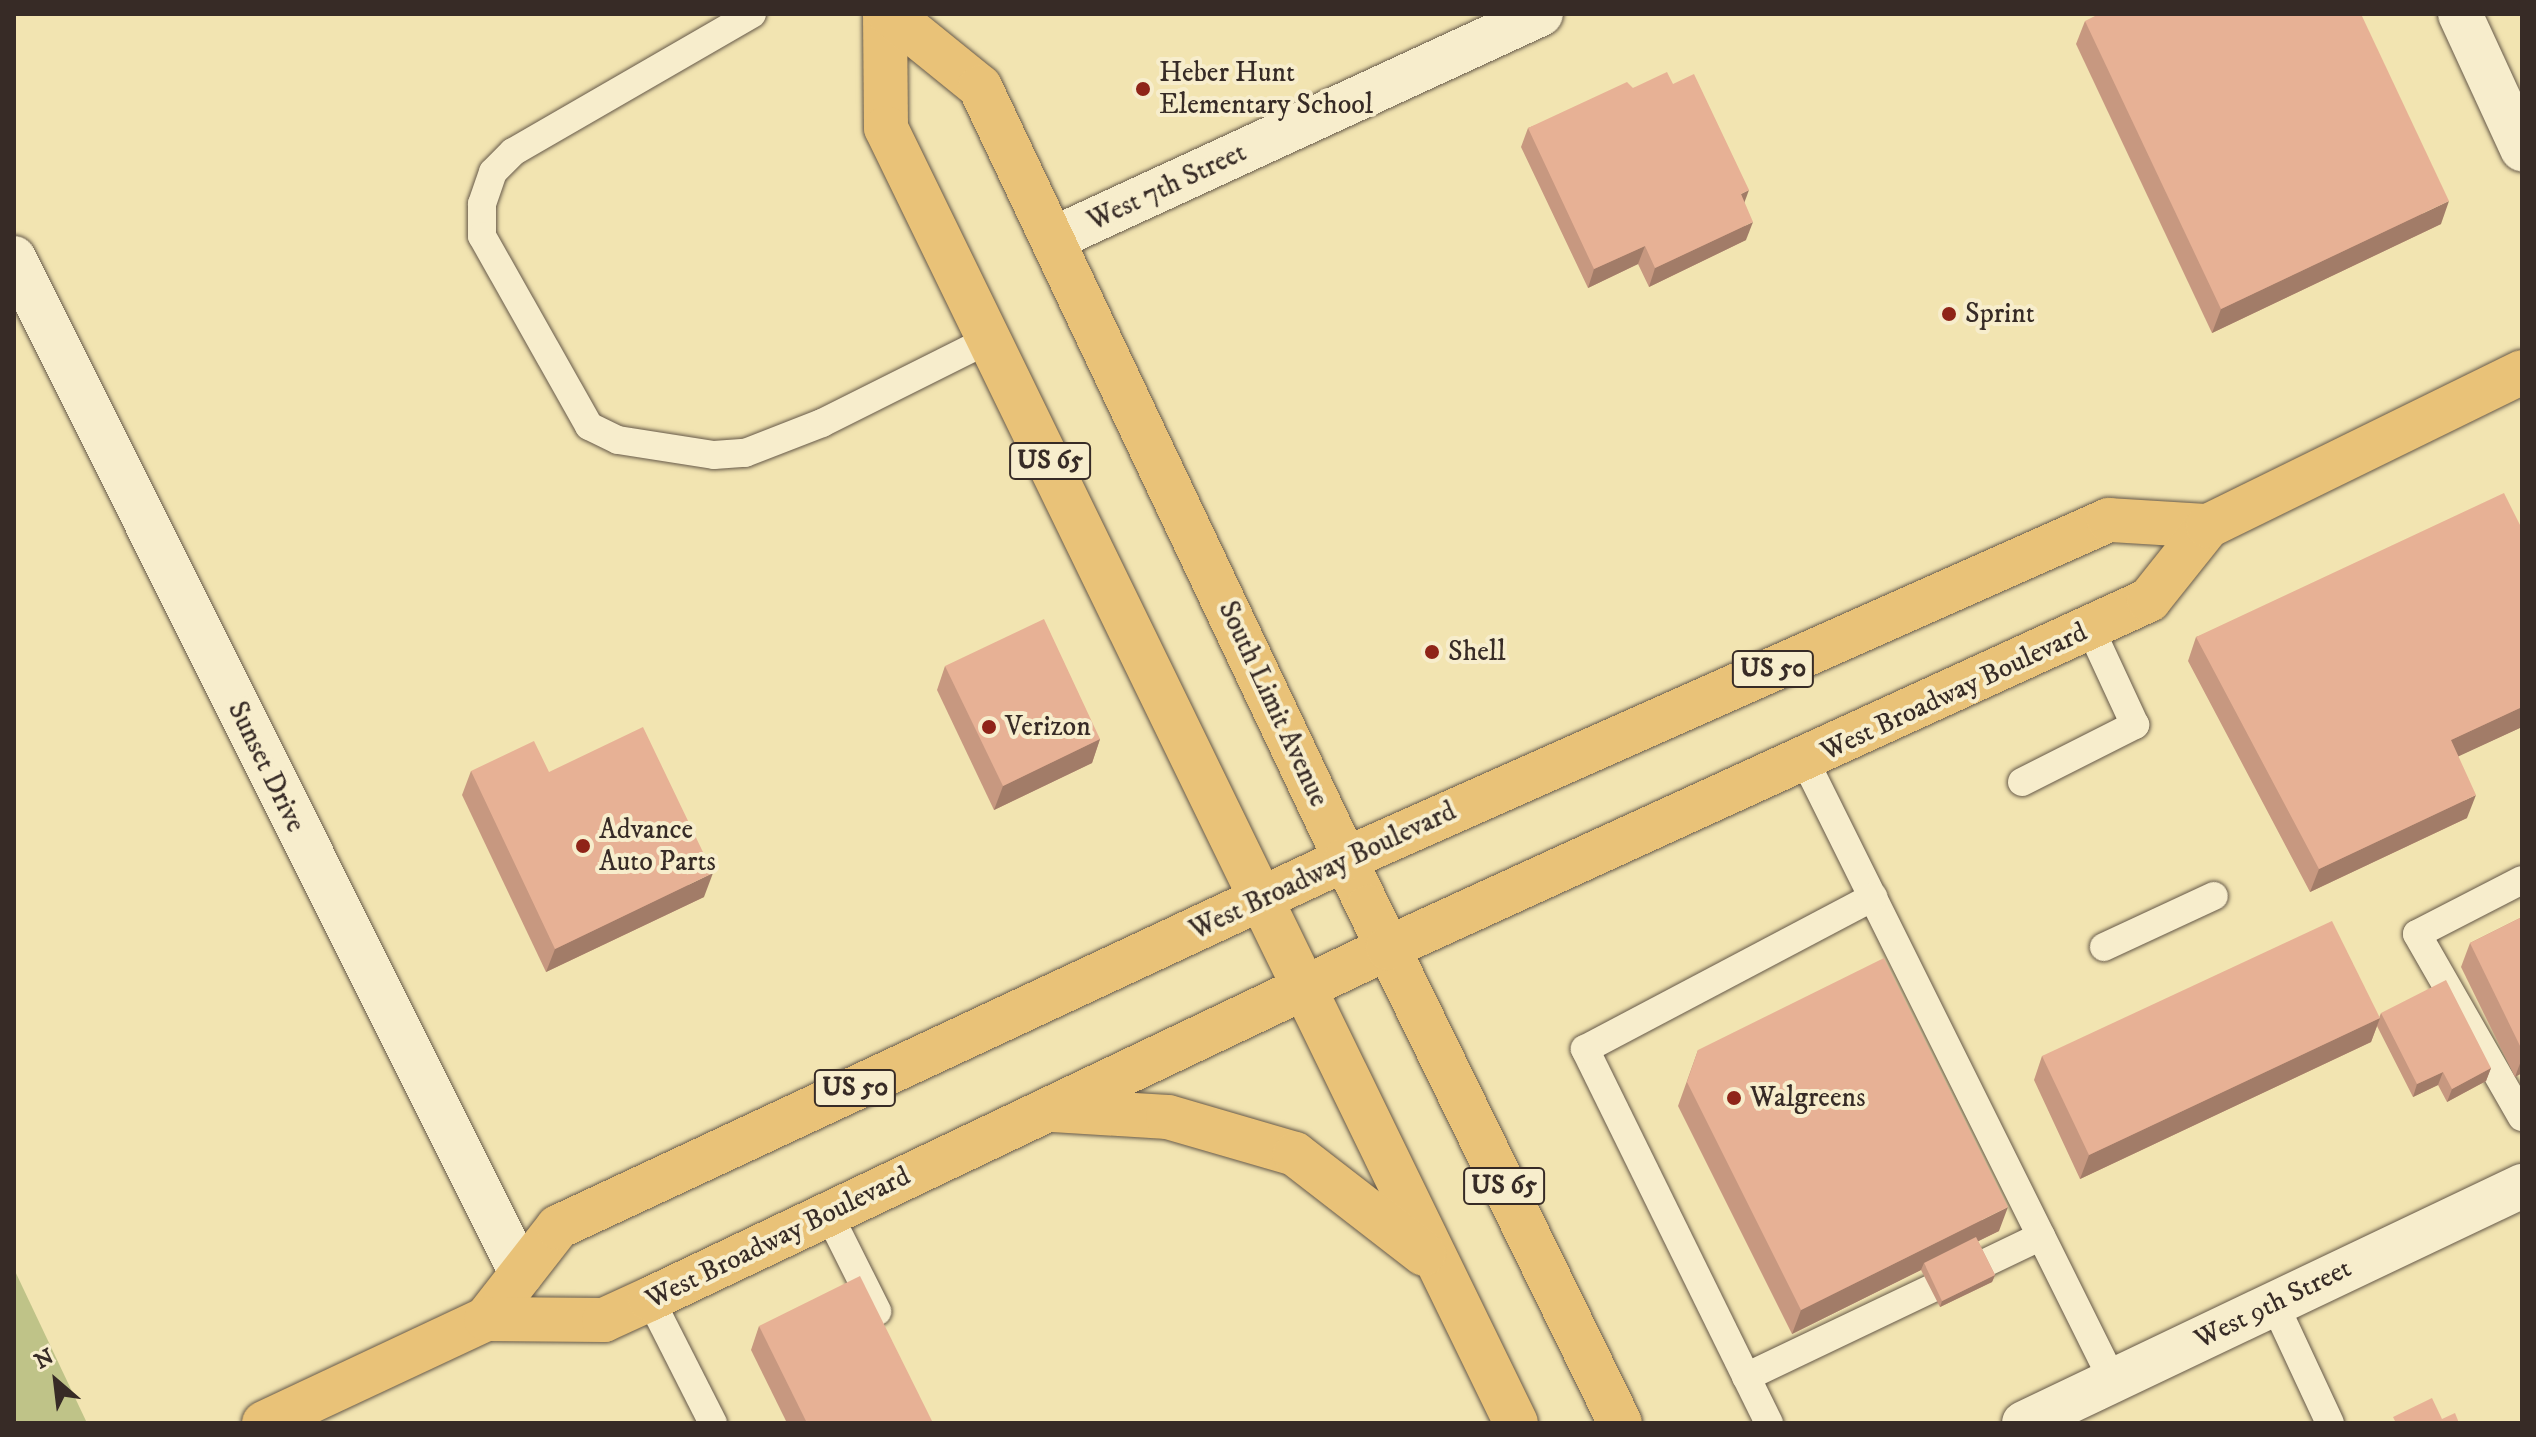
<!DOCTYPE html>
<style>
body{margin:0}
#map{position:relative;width:2536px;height:1437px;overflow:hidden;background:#f2e4b1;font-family:"IM FELL DW Pica",serif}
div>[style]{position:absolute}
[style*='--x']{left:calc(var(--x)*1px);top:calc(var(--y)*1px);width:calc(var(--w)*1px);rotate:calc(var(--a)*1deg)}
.green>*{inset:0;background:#bfc388}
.roads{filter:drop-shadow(0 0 2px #665949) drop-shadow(0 0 2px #665949)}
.lane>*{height:28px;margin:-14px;padding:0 14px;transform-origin:14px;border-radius:14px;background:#f7edcc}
.street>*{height:44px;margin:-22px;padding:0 22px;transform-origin:22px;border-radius:22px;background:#f7edcc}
.highway>*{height:44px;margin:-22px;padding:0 22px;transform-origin:22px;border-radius:22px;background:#e9c278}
.wall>*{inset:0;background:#c79880}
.shaded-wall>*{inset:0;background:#a27c68}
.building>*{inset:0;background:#e7b195}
.dots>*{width:22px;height:22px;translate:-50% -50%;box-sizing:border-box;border:4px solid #f7edcc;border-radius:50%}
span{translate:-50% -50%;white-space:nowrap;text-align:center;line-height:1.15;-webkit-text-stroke:8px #f7edcc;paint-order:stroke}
.shield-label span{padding:2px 6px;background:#f7edcc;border:2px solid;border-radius:6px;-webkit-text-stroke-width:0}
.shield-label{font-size:26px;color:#372b26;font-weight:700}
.poi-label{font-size:28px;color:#372b26}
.left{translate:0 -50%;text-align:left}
.street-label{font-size:28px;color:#372b26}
.frame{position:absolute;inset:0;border:16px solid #372b26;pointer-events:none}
.north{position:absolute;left:16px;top:1341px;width:80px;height:80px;-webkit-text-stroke:6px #f7edcc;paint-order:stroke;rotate:332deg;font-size:22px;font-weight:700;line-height:32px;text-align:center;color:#372b26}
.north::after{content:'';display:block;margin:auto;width:28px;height:36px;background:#372b26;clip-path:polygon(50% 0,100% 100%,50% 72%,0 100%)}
</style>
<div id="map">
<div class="green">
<div style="clip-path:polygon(14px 1269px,87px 1423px,14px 1423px)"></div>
</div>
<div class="roads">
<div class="lane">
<div style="--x:752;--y:14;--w:276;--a:150"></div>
<div style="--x:513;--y:152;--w:28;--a:135"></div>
<div style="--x:493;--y:172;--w:34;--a:109"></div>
<div style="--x:482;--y:204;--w:32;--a:90"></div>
<div style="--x:482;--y:236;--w:218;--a:60.6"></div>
<div style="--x:589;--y:426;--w:32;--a:26"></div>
<div style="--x:618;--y:440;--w:97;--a:8.9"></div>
<div style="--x:714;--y:455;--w:31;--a:-4"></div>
<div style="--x:745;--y:453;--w:83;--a:-21.3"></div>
<div style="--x:822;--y:423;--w:190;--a:-26.6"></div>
<div style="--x:1805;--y:761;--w:692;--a:63.58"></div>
<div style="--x:2022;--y:782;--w:127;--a:-26.8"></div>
<div style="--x:2135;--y:725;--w:107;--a:-114.9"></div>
<div style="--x:2522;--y:880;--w:118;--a:152.8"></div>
<div style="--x:2417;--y:934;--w:211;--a:60.2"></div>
<div style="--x:2104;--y:947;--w:121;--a:-24.9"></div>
<div style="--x:828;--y:1213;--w:110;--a:63.4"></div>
<div style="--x:650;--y:1299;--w:139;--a:63.1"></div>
<div style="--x:2274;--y:1303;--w:132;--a:65"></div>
<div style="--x:1746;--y:1377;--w:327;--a:-25.5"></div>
<div style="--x:1769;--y:1423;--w:417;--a:-116.2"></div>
<div style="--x:1585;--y:1049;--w:326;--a:-27.8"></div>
</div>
<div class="street">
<div style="--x:2460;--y:14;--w:149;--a:65.3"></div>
<div style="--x:1055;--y:238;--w:535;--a:-24.75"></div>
<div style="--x:14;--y:258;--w:1135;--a:63.46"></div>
<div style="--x:2024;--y:1423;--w:552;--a:-25.45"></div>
</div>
<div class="highway">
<div style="--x:885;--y:14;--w:114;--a:89.5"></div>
<div style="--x:886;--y:128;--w:1440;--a:64.06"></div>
<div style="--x:890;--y:14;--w:116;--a:39"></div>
<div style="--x:980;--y:87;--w:907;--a:64.68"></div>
<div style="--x:1368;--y:907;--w:574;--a:63.97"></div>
<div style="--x:1053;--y:1110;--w:115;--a:3.5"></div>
<div style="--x:1168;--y:1117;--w:132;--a:16.2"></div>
<div style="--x:1295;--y:1154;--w:163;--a:37.8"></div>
<div style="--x:486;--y:1319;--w:117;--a:-52"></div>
<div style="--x:558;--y:1227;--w:870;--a:-25.03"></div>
<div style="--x:1346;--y:859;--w:835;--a:-23.96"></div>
<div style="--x:2109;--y:520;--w:99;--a:3.5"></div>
<div style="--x:264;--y:1423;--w:245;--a:-25.1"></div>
<div style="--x:486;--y:1319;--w:118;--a:0.5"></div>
<div style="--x:604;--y:1320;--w:51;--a:-24.5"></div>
<div style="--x:650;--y:1299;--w:817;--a:-25.44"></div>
<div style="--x:1388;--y:948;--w:837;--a:-24.57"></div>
<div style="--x:2149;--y:600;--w:95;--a:-51.4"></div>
<div style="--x:2208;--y:526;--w:350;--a:-26.1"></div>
</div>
</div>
<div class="wall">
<div style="clip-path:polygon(2085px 21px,2441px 224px,2212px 333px,2076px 44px)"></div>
<div style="clip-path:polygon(1673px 84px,1744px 203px,1746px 240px,1649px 287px,1638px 264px,1588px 288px,1521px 147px,1528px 128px,1633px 88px)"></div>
<div style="clip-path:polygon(2522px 529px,2522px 727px,2458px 756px,2467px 818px,2310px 892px,2188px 661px,2196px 637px)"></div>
<div style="clip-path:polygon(945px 666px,1100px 739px,1092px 763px,994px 810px,937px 690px)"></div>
<div style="clip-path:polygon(471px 771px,549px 772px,704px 897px,546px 972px,462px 795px)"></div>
<div style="clip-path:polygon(2522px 917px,2522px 1073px,2515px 1077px,2461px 967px,2470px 943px)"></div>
<div style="clip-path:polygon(2381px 1013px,2491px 1068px,2486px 1081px,2447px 1102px,2438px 1085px,2413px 1097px,2377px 1026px,2371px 1042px,2080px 1179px,2034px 1080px,2042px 1056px,2379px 1018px)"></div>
<div style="clip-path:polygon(1698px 1050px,1999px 1231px,1978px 1241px,1995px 1275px,1992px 1282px,1940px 1307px,1921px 1270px,1792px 1334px,1678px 1106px)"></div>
<div style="clip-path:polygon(759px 1326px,933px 1423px,787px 1423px,751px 1350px)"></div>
</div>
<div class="shaded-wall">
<div style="clip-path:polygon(1749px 190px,1742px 209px,1741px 194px)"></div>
<div style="clip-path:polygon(2449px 201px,2441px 224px,2212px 333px,2221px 309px)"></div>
<div style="clip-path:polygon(1753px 222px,1746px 240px,1649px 287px,1655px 268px)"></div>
<div style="clip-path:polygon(1645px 246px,1638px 264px,1588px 288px,1594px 269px)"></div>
<div style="clip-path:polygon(2522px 707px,2522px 727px,2442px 764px,2451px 740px)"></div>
<div style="clip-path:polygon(1100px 739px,1092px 763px,994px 810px,1003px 786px)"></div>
<div style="clip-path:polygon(2476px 795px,2467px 818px,2310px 892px,2319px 869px)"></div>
<div style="clip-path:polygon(713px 873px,704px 897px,546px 972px,555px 949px)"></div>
<div style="clip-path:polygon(2380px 1018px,2371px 1042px,2080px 1179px,2089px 1155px)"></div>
<div style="clip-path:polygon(2522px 1058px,2522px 1073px,2515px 1077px)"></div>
<div style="clip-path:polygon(2491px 1068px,2486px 1081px,2447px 1102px,2452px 1089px)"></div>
<div style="clip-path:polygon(2443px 1072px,2438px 1085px,2413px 1097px,2417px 1084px)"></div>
<div style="clip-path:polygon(2008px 1207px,1999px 1231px,1926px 1267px,1924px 1263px,1921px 1270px,1792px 1334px,1801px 1310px)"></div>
<div style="clip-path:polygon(1995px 1275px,1992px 1282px,1940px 1307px,1942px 1301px)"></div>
</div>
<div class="building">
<div style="clip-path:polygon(2099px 14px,2361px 14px,2449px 201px,2221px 309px,2085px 21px)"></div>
<div style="clip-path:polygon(1667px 72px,1673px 84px,1694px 74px,1749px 190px,1741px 194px,1753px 222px,1655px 268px,1645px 246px,1594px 269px,1528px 128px,1627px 82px,1633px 88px)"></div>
<div style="clip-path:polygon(2504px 493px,2522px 529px,2522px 707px,2451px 740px,2476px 795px,2319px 869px,2196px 637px)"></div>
<div style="clip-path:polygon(1044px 619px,1100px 739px,1003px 786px,945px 666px)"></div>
<div style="clip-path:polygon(643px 727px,713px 873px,555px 949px,471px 771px,534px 741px,549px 772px)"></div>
<div style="clip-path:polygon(2522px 917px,2522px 1050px,2470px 943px)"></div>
<div style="clip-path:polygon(2332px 921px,2380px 1018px,2089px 1155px,2042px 1056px)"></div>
<div style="clip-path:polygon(1884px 958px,2008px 1207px,1801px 1310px,1687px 1082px,1698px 1050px)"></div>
<div style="clip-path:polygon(2446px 980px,2491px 1068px,2452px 1089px,2443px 1072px,2417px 1084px,2381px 1013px)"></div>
<div style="clip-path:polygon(1976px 1237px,1995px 1275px,1942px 1301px,1924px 1263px)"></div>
<div style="clip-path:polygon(860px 1276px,933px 1423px,807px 1423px,759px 1326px)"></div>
<div style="clip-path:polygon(2432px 1398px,2442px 1419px,2455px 1413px,2459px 1423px,2396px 1423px,2393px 1417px)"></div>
</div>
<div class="dots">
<div style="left:1143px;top:89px;background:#8f2418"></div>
<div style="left:1949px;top:314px;background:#8f2418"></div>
<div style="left:1432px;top:652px;background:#8f2418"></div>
<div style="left:989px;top:727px;background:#8f2418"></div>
<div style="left:583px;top:846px;background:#8f2418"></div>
<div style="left:1734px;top:1098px;background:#8f2418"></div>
</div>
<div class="shield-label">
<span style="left:1050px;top:461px">US 65</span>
<span style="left:1773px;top:669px">US 50</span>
<span style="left:855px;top:1088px">US 50</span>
<span style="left:1504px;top:1186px">US 65</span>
</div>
<div class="poi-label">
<span class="left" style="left:1159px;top:89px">Heber Hunt<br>Elementary School</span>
<span class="left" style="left:1965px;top:314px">Sprint</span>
<span class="left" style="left:1448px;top:652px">Shell</span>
<span class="left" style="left:1005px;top:727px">Verizon</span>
<span class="left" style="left:599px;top:846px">Advance<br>Auto Parts</span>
<span class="left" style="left:1750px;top:1098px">Walgreens</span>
</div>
<div class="street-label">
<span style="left:1167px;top:187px;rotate:-25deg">West 7th Street</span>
<span style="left:1954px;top:692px;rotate:-25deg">West Broadway Boulevard</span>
<span style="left:1273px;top:704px;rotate:65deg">South Limit Avenue</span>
<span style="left:266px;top:767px;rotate:64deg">Sunset Drive</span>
<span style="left:1323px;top:871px;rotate:-25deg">West Broadway Boulevard</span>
<span style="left:778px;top:1238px;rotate:-26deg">West Broadway Boulevard</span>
<span style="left:2273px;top:1304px;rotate:-26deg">West 9th Street</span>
</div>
<div class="frame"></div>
<div class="north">N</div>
</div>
